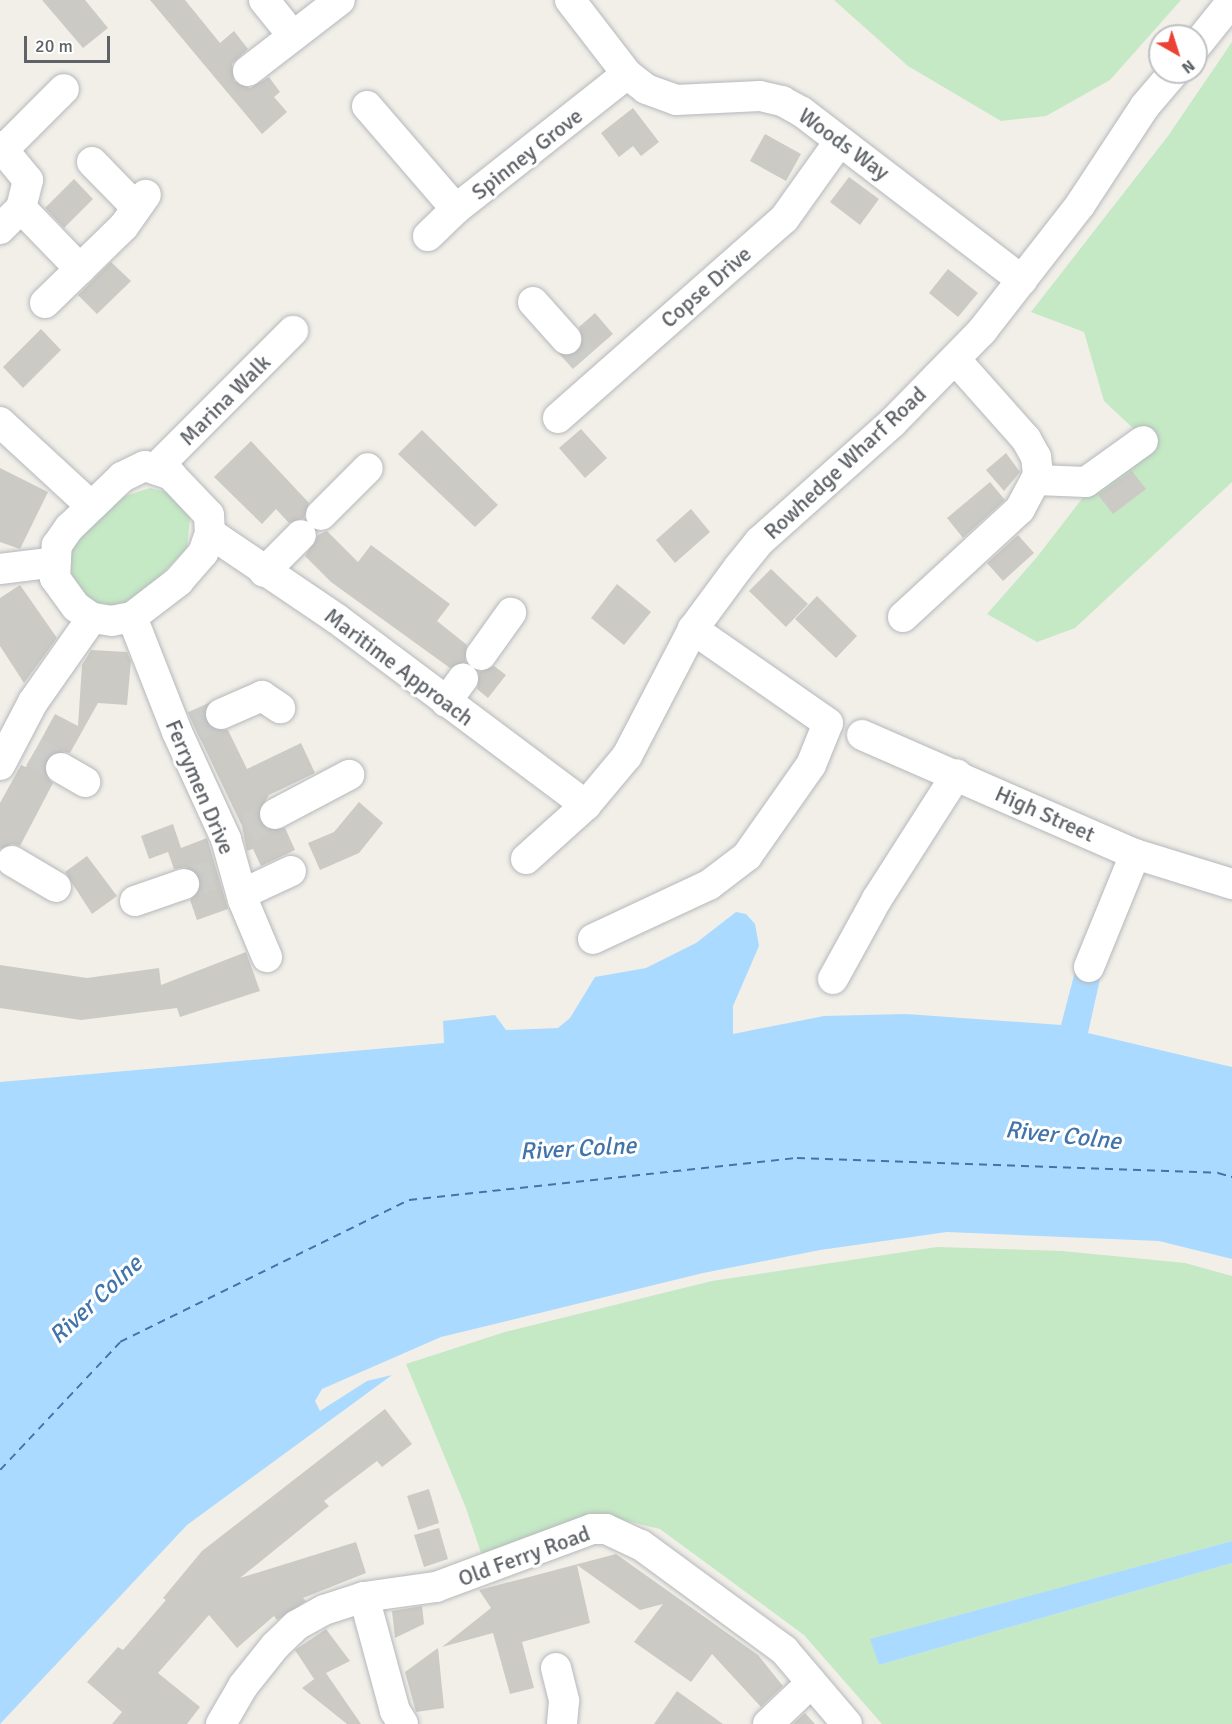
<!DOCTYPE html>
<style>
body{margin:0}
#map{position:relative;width:1232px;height:1724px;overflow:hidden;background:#f1efe8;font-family:Signika,sans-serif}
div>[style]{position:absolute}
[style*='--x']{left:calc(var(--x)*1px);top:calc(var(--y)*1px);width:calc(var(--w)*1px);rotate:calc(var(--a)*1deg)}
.green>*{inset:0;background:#c5e8c5}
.water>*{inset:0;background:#aadaff}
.ferry>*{height:1.5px;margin-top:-0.75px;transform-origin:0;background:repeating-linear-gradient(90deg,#4174aa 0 8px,transparent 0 14px)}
.building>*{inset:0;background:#cccac5}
.minor-tunnel>*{height:30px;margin-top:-15px;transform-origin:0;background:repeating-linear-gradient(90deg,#ccccc8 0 30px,transparent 0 45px)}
.roads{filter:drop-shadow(0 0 2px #b5b8bc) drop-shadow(0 0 2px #b5b8bc)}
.minor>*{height:30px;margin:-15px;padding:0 15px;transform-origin:15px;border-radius:15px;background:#fff}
span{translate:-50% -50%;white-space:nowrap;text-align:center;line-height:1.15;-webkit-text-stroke:6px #fff;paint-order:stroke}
.street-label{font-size:22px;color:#5f6368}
.water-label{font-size:24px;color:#4174aa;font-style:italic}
.north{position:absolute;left:1148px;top:24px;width:60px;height:60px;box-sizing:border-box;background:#fff;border:2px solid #bfc1c3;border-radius:50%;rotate:141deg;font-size:16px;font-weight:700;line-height:24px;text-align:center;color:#5f6368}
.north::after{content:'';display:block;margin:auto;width:21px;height:27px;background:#ea4335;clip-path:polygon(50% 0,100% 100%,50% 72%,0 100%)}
.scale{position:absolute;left:24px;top:36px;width:86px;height:27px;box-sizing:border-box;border:3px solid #5f6368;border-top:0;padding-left:8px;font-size:18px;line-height:21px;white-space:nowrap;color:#5f6368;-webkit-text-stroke:4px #fff;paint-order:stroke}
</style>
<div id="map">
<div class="green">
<div style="clip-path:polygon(834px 0,1181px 0,1110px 80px,1046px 116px,1001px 121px,908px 66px)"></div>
<div style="clip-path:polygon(1232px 42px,1232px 482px,1075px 628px,1037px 642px,987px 614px,1037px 557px,1135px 430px,1104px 401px,1084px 332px,1031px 312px,1168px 136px)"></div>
<div style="clip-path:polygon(150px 488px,167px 492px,190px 517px,187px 548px,142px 595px,118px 607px,90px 601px,72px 580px,70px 557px,74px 547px,81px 535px,122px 497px)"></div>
<div style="clip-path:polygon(937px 1247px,1062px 1251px,1185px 1263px,1232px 1276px,1232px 1541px,871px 1639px,879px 1665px,1232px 1563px,1232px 1724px,882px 1724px,804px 1635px,660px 1529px,601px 1515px,482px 1556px,466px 1508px,406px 1364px,505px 1332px,712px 1281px)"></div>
</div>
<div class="water">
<div style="clip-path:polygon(736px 912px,746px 914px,755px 924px,759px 946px,733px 1006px,733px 1034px,824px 1016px,906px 1014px,1061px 1025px,1077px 964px,1102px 970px,1088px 1033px,1232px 1067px,1232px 1259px,1159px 1241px,947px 1232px,820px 1250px,703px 1273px,441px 1337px,322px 1389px,315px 1401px,320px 1411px,367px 1381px,392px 1375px,187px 1525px,0 1724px,0 1082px,444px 1043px,443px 1021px,495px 1015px,506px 1030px,558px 1028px,570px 1018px,595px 977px,646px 968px,696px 943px)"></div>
<div style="clip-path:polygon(1232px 1541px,1232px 1563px,879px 1665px,870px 1639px)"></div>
</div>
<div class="ferry">
<div style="--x:0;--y:1470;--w:175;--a:-46.8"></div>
<div style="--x:120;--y:1342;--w:322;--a:-26.2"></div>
<div style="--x:409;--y:1200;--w:390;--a:-6.2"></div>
<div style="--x:797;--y:1158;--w:421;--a:2"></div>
<div style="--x:1218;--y:1173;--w:15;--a:16"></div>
</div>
<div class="building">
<div style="clip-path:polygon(42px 0,85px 0,108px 28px,83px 48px)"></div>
<div style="clip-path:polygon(150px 0,185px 0,220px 43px,234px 31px,248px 49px,232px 64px,234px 81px,250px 88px,269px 77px,280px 92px,274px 97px,287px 112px,262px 134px)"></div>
<div style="clip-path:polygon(633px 108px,659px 142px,641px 156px,633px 146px,619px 157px,601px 133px)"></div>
<div style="clip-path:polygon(765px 134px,801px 154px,786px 181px,750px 161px)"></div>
<div style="clip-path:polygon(849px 177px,879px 199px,860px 225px,830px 202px)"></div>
<div style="clip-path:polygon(74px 179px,93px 199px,64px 228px,45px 208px)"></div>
<div style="clip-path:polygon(111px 262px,131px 281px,97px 314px,78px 295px)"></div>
<div style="clip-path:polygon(948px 269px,978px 293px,958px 317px,929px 293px)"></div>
<div style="clip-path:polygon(595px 313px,613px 334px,576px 366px,567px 356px,582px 345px,579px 327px)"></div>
<div style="clip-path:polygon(41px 329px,61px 350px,23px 388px,3px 367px)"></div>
<div style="clip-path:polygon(581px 429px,607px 458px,585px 478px,559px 448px)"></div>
<div style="clip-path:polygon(422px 430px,498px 505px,475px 527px,398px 454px)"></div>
<div style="clip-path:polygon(251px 441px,309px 503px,304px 518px,289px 523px,276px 509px,262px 524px,214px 477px)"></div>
<div style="clip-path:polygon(1006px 453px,1020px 472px,1004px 491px,986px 470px)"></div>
<div style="clip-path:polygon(0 468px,48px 492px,20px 549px,0 542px)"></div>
<div style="clip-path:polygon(1132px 471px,1146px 489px,1113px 514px,1098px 495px)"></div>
<div style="clip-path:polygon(990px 482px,1005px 500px,963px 538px,947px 518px)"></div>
<div style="clip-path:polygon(691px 509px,710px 532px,675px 563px,656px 540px)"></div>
<div style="clip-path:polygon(327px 531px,358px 562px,371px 545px,450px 604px,437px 621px,467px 645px,465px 662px,450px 668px,331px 582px,305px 556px,318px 535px)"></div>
<div style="clip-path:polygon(1018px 535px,1034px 553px,1003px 581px,987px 563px)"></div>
<div style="clip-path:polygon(771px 569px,808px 604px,786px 627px,749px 591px)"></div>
<div style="clip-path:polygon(617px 584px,651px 612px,624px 645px,591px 618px)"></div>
<div style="clip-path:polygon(20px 585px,57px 638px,24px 683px,0 646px,0 598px)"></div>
<div style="clip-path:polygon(817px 596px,857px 636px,836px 658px,795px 619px)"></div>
<div style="clip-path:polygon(91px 650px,127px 652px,131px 661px,127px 705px,98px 703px,70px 753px,60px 751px,46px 759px,46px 776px,53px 783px,20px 846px,12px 844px,0 849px,0 803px,21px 765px,26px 767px,55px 714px,78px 726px,82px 665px)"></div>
<div style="clip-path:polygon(494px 666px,506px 675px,488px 698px,477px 689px,479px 672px)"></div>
<div style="clip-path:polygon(204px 710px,210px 728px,228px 730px,247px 769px,301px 743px,315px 773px,269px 795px,258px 813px,266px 829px,285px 828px,295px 850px,261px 866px,253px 849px,247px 851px,242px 826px,190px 717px)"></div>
<div style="clip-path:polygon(359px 802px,383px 823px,359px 853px,320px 870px,308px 843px,334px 832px)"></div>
<div style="clip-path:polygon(173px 824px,181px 848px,207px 838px,228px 909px,197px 920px,190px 900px,201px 888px,196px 871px,187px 867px,174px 869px,168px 852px,149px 859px,141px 836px)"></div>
<div style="clip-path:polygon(87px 856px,117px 896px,92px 914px,65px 872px)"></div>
<div style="clip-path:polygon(246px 952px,260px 991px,180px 1017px,177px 1008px,81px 1020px,0 1008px,0 965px,87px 978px,159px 968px,161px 985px)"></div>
<div style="clip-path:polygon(385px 1409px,412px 1444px,382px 1467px,377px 1461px,324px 1501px,329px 1506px,240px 1578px,356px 1542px,366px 1573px,303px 1598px,306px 1601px,277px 1620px,274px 1616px,237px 1648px,209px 1615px,158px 1673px,200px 1707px,187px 1724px,112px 1724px,122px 1712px,87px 1682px,118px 1647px,123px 1650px,166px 1600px,163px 1598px,202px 1551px)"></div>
<div style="clip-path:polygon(429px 1489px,439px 1523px,418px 1530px,407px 1496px)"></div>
<div style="clip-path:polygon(439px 1528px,448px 1559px,424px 1567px,414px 1535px)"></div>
<div style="clip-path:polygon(616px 1554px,758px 1655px,783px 1686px,761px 1707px,712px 1654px,691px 1682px,634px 1642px,663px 1604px,640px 1610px,577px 1565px,590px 1623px,522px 1642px,534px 1688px,510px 1694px,493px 1633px,442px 1647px,491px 1608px,479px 1590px)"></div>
<div style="clip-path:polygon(422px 1606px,424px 1624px,395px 1638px,392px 1611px)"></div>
<div style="clip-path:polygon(326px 1629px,350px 1661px,326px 1673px,361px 1724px,347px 1724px,302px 1688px,317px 1677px,314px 1679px,295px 1650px)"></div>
<div style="clip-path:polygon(438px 1648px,444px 1708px,416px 1712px,405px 1672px)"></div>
<div style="clip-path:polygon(677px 1691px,723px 1724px,654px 1724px)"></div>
<div style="clip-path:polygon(805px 1713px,815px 1724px,793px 1724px)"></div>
</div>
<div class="minor-tunnel">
<div style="--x:566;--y:339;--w:27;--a:48"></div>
<div style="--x:194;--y:726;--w:30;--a:-24"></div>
<div style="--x:34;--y:752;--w:31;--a:31"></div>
<div style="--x:248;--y:828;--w:30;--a:-27"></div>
<div style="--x:184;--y:884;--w:33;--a:-18"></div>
</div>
<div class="roads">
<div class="minor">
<div style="--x:264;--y:0;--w:46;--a:51.1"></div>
<div style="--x:570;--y:0;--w:93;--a:52.4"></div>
<div style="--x:627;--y:74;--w:24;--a:38"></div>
<div style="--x:646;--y:89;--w:32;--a:20"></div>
<div style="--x:676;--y:100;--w:84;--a:-2.7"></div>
<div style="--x:760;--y:96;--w:23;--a:13"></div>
<div style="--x:782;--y:101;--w:23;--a:29"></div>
<div style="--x:802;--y:112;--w:277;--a:37.4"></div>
<div style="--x:1196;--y:46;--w:58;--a:-51.3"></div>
<div style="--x:248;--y:71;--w:116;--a:-37.7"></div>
<div style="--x:367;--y:106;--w:136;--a:49.2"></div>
<div style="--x:0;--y:146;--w:44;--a:50.5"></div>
<div style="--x:28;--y:180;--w:29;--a:104"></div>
<div style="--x:21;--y:208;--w:30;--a:135"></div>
<div style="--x:3;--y:150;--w:86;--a:-45"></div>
<div style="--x:92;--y:162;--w:62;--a:45.7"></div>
<div style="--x:21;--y:208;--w:85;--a:46"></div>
<div style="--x:428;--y:236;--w:39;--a:-44"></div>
<div style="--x:456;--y:209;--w:218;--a:-38.3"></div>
<div style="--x:533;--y:302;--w:50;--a:48.3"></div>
<div style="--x:45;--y:303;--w:110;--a:-44.3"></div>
<div style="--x:124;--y:226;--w:38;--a:-55"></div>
<div style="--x:558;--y:418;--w:301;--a:-41.4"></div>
<div style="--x:784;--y:219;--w:95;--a:-54.5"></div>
<div style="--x:0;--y:422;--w:124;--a:42.7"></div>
<div style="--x:145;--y:466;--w:28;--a:19"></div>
<div style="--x:171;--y:475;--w:55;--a:46.5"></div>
<div style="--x:209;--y:515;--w:18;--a:87"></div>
<div style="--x:210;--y:533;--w:21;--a:109"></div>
<div style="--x:203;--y:553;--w:37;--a:131"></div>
<div style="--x:179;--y:581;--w:59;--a:142.5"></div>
<div style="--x:132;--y:617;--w:20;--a:169"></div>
<div style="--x:112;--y:621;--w:20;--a:-171"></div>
<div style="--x:92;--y:618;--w:19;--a:-145"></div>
<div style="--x:76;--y:607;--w:36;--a:-126"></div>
<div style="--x:55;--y:578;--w:33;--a:-87"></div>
<div style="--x:57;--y:545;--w:21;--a:-55"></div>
<div style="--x:69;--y:528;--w:74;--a:-43.9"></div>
<div style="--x:122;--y:477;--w:25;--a:-26"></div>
<div style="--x:156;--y:468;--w:194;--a:-45"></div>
<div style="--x:1037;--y:480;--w:49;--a:2.3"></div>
<div style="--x:1086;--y:482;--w:70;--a:-35.7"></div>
<div style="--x:321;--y:515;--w:66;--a:-45"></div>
<div style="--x:210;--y:533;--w:153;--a:34.1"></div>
<div style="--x:337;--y:619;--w:311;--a:36.8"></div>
<div style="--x:0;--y:569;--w:56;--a:-7.1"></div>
<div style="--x:264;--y:572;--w:52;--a:-45"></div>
<div style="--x:132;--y:617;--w:123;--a:68.6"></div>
<div style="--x:177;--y:732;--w:118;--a:65.4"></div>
<div style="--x:226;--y:839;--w:63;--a:74.4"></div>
<div style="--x:243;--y:900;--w:62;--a:67.2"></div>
<div style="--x:903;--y:617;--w:159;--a:-42.7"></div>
<div style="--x:1020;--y:509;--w:38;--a:-62"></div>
<div style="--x:1038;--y:475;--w:18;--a:-96"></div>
<div style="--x:1036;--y:457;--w:21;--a:-119"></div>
<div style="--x:1026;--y:439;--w:107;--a:-131.6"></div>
<div style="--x:481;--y:655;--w:52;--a:-54.5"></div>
<div style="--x:446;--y:702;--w:29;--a:-54"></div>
<div style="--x:221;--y:714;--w:45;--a:-23.7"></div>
<div style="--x:262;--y:696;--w:22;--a:34"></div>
<div style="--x:862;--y:735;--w:298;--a:23.6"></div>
<div style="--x:1135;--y:854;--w:102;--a:17.2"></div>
<div style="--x:0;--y:765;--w:71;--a:-62.4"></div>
<div style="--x:33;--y:702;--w:103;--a:-54.9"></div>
<div style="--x:61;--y:768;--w:28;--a:30"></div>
<div style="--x:275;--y:814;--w:84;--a:-27.8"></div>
<div style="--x:526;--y:859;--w:81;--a:-42"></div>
<div style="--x:586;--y:805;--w:64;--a:-50.1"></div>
<div style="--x:627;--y:756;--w:143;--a:-62.5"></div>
<div style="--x:693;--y:629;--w:76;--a:-53.6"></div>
<div style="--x:738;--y:568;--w:35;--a:-51"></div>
<div style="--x:760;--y:541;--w:177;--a:-41.8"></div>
<div style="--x:892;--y:423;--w:129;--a:-45.6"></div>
<div style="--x:982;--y:331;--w:160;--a:-52.1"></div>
<div style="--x:1080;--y:205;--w:118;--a:-56.7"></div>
<div style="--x:1145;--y:106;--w:45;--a:-49.5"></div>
<div style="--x:12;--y:861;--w:51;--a:30.6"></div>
<div style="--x:242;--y:894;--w:54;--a:-25.1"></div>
<div style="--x:135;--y:901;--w:52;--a:-19.1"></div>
<div style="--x:593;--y:939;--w:128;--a:-25"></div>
<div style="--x:709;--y:885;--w:48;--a:-37.3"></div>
<div style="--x:747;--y:856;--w:111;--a:-54.9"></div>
<div style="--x:811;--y:765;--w:45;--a:-68"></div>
<div style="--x:828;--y:723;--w:165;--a:-145.2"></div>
<div style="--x:1089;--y:967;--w:122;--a:-67.8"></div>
<div style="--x:833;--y:979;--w:91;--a:-61.2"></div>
<div style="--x:877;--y:899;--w:148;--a:-57.4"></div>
<div style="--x:364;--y:1597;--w:118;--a:74.8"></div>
<div style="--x:395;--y:1711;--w:15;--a:58"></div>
<div style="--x:556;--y:1668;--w:34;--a:76"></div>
<div style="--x:564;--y:1701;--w:23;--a:95"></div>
<div style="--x:221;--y:1724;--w:44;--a:-59.9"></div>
<div style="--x:243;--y:1686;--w:51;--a:-51.3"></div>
<div style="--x:275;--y:1646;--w:30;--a:-44"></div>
<div style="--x:297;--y:1625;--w:31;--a:-29"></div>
<div style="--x:324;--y:1610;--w:42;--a:-18"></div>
<div style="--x:364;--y:1597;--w:73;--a:-7.9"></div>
<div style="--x:436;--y:1587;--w:166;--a:-20.4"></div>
<div style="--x:592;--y:1529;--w:14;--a:0"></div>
<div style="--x:606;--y:1529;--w:38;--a:25"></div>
<div style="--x:641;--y:1545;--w:177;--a:36.3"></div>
<div style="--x:784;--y:1650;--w:97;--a:49.6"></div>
<div style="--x:768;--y:1724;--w:58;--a:-43.6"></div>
</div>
</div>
<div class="street-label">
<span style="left:844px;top:144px;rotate:36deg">Woods Way</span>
<span style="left:527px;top:154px;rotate:-38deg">Spinney Grove</span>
<span style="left:706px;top:287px;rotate:-41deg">Copse Drive</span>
<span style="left:225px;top:400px;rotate:-45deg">Marina Walk</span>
<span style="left:845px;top:463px;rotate:-43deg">Rowhedge Wharf Road</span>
<span style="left:399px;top:667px;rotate:37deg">Maritime Approach</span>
<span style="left:200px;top:787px;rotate:67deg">Ferrymen Drive</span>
<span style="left:1045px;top:814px;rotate:24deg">High Street</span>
<span style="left:524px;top:1556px;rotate:-20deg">Old Ferry Road</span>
</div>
<div class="water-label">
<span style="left:1063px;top:1136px;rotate:6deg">River Colne</span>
<span style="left:578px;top:1149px;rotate:-3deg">River Colne</span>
<span style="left:96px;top:1300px;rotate:-43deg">River Colne</span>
</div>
<div class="north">N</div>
<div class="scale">20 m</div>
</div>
